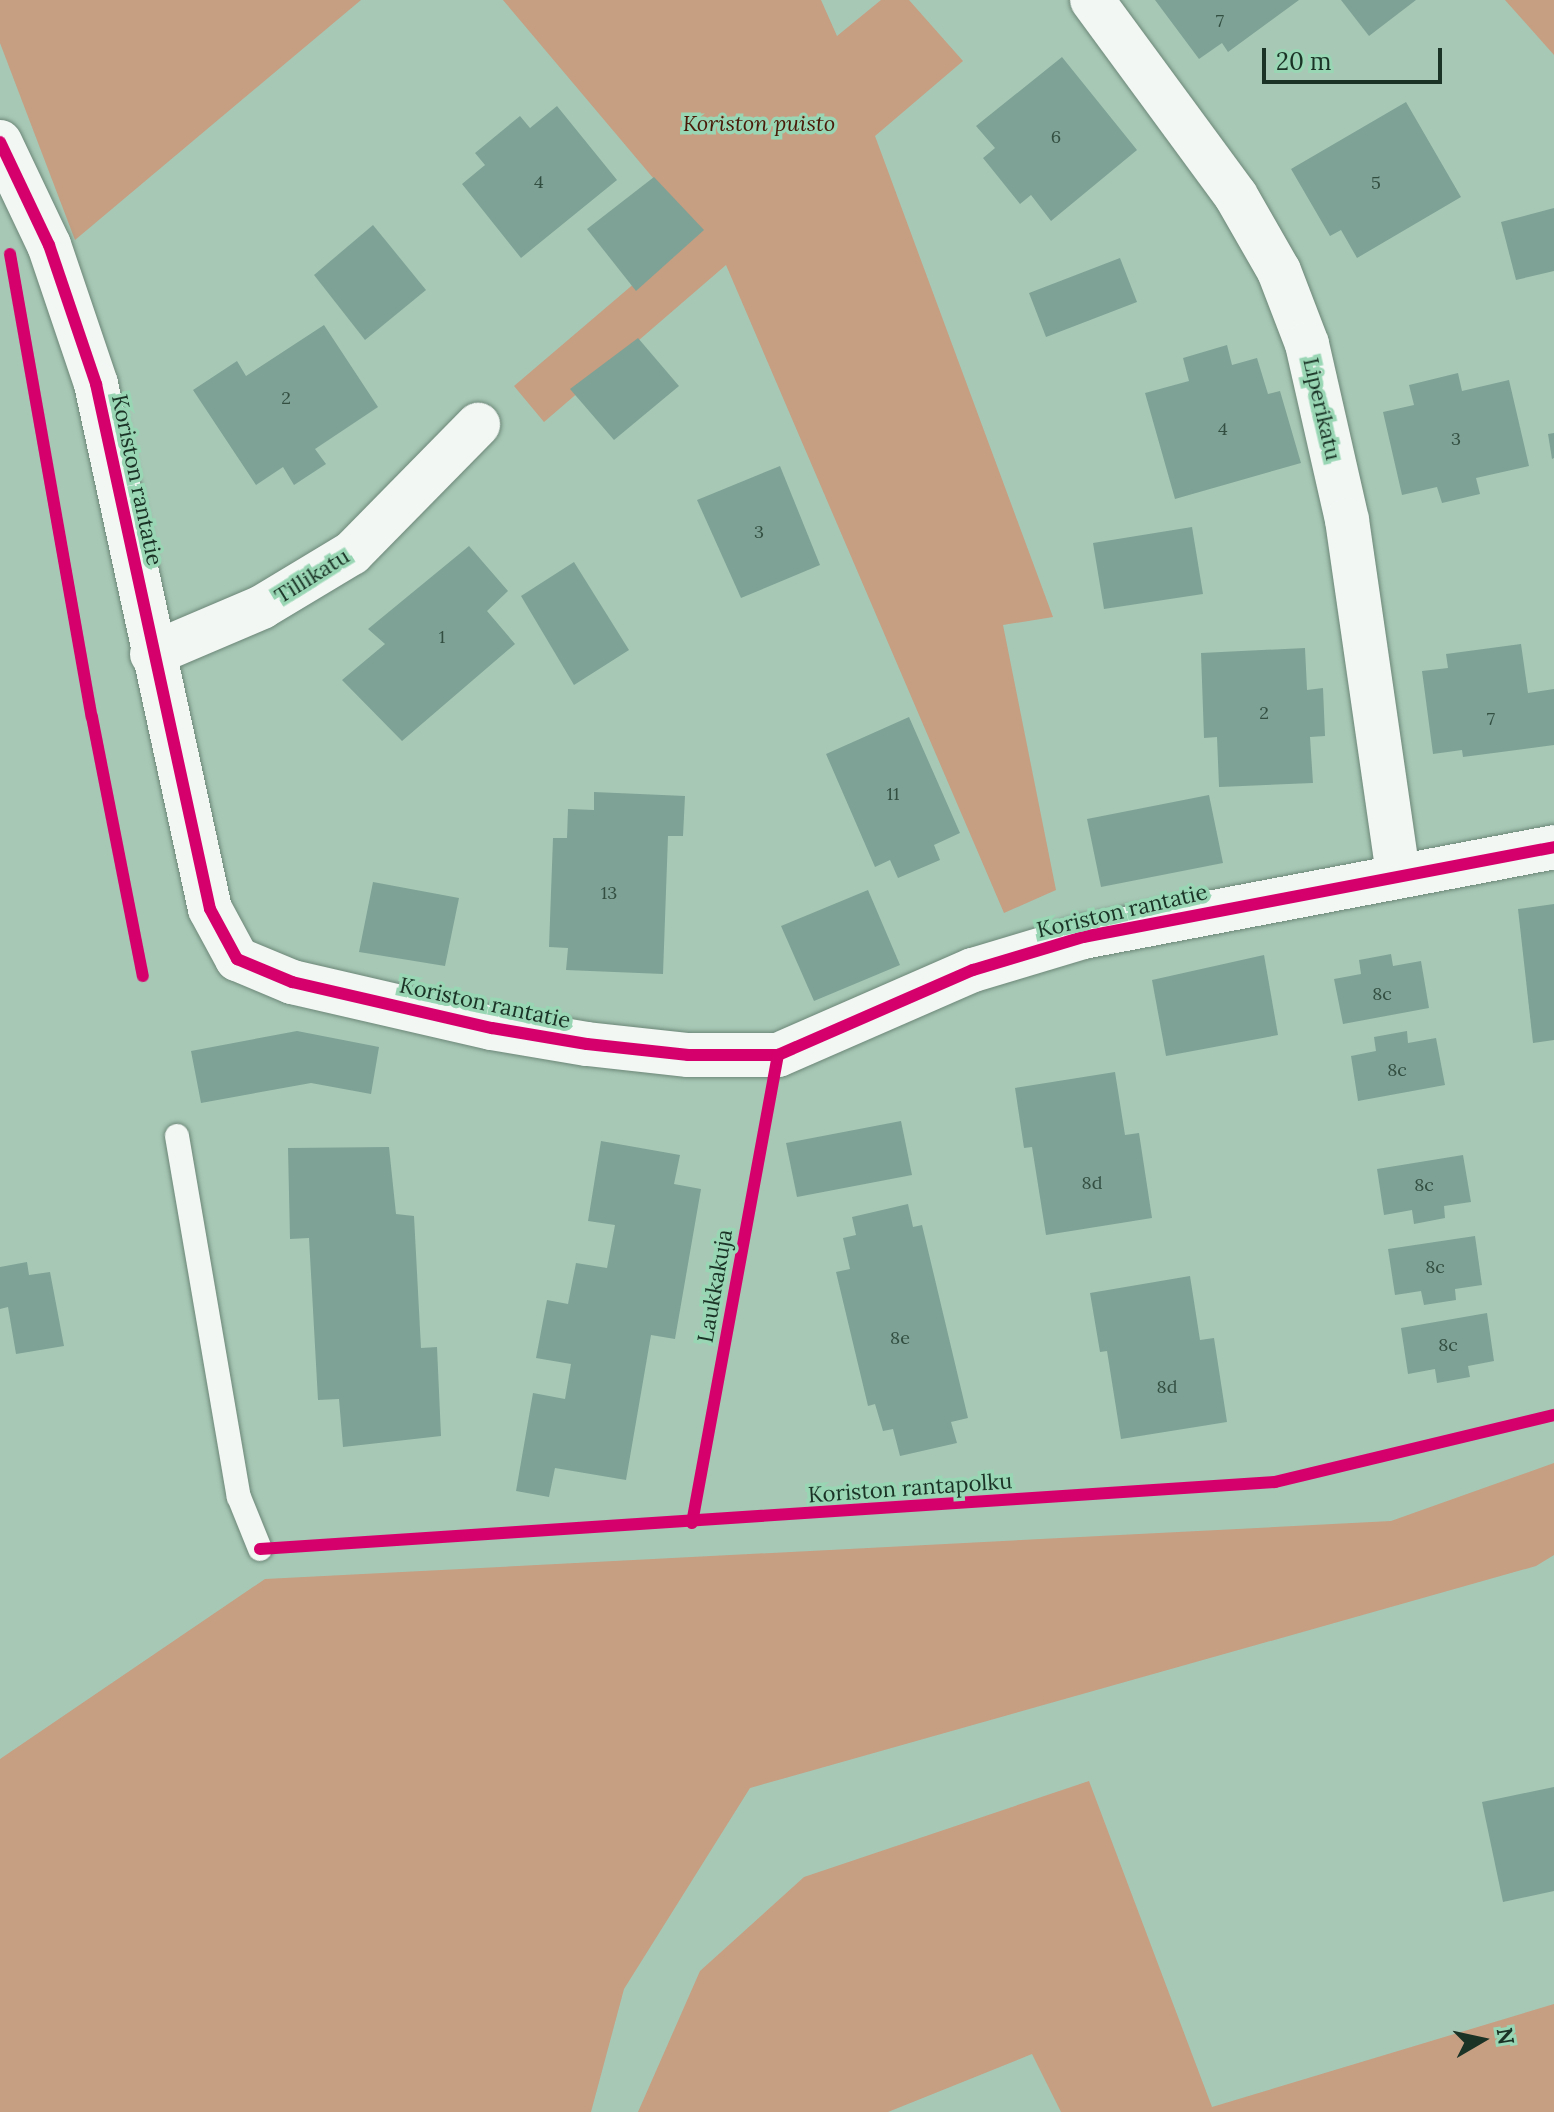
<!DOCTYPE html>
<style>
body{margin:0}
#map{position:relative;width:1554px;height:2112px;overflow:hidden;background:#a7c8b5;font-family:Lora,serif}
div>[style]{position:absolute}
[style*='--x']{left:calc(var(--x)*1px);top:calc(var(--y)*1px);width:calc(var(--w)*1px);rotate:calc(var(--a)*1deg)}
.green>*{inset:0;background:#c69e82}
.building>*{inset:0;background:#7ea296}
.roads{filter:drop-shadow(0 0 2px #6c8677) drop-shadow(0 0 2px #6c8677)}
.service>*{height:24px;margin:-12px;padding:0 12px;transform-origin:12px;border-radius:12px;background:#f2f7f4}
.minor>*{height:44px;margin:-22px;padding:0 22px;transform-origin:22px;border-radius:22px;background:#f2f7f4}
.cycleway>*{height:12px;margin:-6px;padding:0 6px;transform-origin:6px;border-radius:6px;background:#d6006c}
span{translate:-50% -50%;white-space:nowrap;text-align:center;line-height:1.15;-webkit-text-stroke:7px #99d6b4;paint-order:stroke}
.number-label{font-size:18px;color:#334f42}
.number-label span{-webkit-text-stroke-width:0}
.park-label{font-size:22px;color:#4a1908;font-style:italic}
.street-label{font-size:22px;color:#1a3326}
.north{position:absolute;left:1442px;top:2000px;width:80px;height:80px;-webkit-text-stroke:6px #99d6b4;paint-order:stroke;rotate:81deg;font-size:22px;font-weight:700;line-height:32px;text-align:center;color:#1a3326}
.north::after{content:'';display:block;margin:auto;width:28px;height:36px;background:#1a3326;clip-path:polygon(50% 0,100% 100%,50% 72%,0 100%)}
.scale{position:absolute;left:1262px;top:48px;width:180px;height:36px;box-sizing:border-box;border:4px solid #1a3326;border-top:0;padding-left:10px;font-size:24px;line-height:28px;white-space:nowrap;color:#1a3326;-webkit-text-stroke:6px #99d6b4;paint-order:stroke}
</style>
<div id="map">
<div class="green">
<div style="clip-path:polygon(0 0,361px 0,75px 240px,0 43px)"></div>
<div style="clip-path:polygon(503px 0,821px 0,837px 36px,881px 0,909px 0,963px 61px,875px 136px,1053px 617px,1003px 625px,1056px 890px,1004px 913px,726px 265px,544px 422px,514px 386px,697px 230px)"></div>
<div style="clip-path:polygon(1505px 0,1554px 0,1554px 55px)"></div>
<div style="clip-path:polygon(1554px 1463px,1554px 1555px,1536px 1566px,750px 1788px,624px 1989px,591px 2112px,0 2112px,0 1759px,265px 1579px,1391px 1521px)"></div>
<div style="clip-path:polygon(1089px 1781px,1212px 2107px,1554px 2004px,1554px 2112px,1061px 2112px,1032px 2054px,888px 2112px,638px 2112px,700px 1971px,804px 1877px)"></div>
</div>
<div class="building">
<div style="clip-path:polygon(1155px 0,1299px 0,1228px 52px,1222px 43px,1199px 59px)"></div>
<div style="clip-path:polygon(1341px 0,1416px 0,1369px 36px)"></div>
<div style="clip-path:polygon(1062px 57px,1137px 150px,1051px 221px,1031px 195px,1020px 204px,983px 158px,995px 148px,976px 126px)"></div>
<div style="clip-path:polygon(1406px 102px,1461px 197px,1357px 258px,1341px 230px,1330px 236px,1291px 169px)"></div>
<div style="clip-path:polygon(557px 106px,617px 180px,521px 258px,462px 184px,485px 165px,475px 153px,520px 116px,530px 128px)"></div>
<div style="clip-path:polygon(654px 177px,704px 230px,636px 291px,587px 229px)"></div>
<div style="clip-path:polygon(1554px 208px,1554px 271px,1516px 280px,1501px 222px)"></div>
<div style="clip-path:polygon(373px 225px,426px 290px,365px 340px,314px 275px)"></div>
<div style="clip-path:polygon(1120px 258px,1137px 302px,1046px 337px,1029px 293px)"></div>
<div style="clip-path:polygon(324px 325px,378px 407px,315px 449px,326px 464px,294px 485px,283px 467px,256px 485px,193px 390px,237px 361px,246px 376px)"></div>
<div style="clip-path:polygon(638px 338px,679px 386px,614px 440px,570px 389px)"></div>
<div style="clip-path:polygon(1227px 345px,1232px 365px,1257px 358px,1268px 394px,1280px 391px,1301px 463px,1175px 499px,1145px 393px,1189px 381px,1183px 358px)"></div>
<div style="clip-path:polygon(1458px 373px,1462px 391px,1509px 380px,1529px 466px,1476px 478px,1480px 494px,1442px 503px,1437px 487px,1402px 495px,1383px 412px,1414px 405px,1409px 385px)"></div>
<div style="clip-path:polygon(1554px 433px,1554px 458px,1552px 459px,1548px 434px)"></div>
<div style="clip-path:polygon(780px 466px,820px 565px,741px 598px,697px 500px)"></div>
<div style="clip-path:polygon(1192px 527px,1203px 594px,1104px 609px,1093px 543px)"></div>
<div style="clip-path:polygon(469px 546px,508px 591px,487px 611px,515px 644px,402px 741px,342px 680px,385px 644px,368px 629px)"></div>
<div style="clip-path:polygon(574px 562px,629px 650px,574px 685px,521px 596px)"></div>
<div style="clip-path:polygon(1521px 644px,1528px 693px,1554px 689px,1554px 745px,1463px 757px,1462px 750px,1433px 754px,1422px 671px,1448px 668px,1446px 654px)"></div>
<div style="clip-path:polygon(1305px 648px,1307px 690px,1323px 688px,1325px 736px,1310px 737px,1313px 783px,1219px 787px,1217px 737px,1204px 738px,1201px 653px)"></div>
<div style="clip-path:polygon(909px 717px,960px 833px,934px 845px,940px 860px,898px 878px,890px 860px,875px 867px,826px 754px)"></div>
<div style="clip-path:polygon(594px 792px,685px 796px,683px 836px,668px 836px,663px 974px,566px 970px,568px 948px,549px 947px,553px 838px,567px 838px,568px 809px,594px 810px)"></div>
<div style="clip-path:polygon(1209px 795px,1223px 863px,1101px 887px,1087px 819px)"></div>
<div style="clip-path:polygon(373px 882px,459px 898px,445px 966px,359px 952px)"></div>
<div style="clip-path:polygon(868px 890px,900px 965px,814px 1001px,781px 926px)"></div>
<div style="clip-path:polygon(1554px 904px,1554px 1040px,1533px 1043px,1518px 909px)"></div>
<div style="clip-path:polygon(1391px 954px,1393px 966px,1421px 961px,1429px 1008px,1343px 1024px,1334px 979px,1361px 974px,1359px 960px)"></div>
<div style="clip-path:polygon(1264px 955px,1278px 1035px,1166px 1056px,1152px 980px)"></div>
<div style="clip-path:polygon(297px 1031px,379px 1047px,371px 1094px,311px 1083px,201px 1103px,191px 1051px)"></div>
<div style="clip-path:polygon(1407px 1031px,1408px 1043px,1436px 1038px,1445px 1085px,1358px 1101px,1351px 1056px,1376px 1051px,1374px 1037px)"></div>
<div style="clip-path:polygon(1115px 1072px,1125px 1135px,1139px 1133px,1152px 1218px,1046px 1235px,1032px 1147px,1024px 1148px,1015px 1088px)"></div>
<div style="clip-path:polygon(901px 1121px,912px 1175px,797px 1197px,786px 1143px)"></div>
<div style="clip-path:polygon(601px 1141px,680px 1155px,674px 1184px,701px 1189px,675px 1339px,651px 1335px,626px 1480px,555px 1468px,549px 1497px,516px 1491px,533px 1393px,565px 1399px,571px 1364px,536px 1358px,547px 1300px,568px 1304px,576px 1263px,607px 1268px,615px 1225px,588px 1221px)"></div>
<div style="clip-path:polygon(389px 1147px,396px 1214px,414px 1216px,421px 1348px,437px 1347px,441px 1436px,343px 1447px,339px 1399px,318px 1400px,309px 1238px,290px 1239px,288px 1148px)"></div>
<div style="clip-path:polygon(1463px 1155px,1471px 1202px,1444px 1206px,1445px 1218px,1414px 1224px,1412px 1210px,1384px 1215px,1377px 1169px)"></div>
<div style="clip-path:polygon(908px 1204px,913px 1227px,922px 1225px,968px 1418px,951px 1422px,957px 1443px,900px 1456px,893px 1429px,883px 1431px,875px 1404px,868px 1406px,836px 1272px,850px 1269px,843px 1238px,856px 1235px,852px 1217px)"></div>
<div style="clip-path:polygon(1475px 1236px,1482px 1285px,1455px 1289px,1456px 1300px,1424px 1305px,1421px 1291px,1395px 1295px,1388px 1249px)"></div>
<div style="clip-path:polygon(27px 1262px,29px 1275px,50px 1272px,64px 1346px,16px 1354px,8px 1307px,0 1309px,0 1267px)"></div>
<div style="clip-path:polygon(1190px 1276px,1200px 1340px,1214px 1338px,1227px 1422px,1121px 1439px,1107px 1351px,1100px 1352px,1090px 1293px)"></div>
<div style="clip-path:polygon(1487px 1313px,1494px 1361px,1468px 1366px,1470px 1377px,1437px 1383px,1435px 1369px,1408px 1374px,1401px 1328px)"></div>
<div style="clip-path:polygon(1554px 1787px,1554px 1891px,1503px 1902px,1482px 1802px)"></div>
</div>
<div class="roads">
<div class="service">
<div style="--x:177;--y:1136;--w:366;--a:80.3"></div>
<div style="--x:239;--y:1497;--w:56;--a:68"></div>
</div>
<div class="minor">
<div style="--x:1092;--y:0;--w:243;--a:53.7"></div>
<div style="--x:1236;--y:196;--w:86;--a:60.2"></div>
<div style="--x:1279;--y:271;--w:78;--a:69"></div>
<div style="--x:1307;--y:344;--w:180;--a:77.2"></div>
<div style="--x:1347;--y:520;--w:360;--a:81.8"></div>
<div style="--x:0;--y:142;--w:114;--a:64.6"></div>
<div style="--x:49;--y:245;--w:147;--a:71.3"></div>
<div style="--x:96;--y:384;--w:537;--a:77.75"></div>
<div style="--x:210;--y:909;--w:57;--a:61.6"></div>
<div style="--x:237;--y:959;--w:60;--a:22.7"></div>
<div style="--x:292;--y:982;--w:205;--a:13"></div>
<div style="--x:492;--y:1028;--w:96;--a:9.6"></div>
<div style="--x:587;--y:1044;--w:102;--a:6.2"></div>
<div style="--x:688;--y:1055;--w:90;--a:0"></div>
<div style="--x:778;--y:1055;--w:213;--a:-23.6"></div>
<div style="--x:973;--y:970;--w:115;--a:-16.7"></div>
<div style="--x:1083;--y:937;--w:480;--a:-10.8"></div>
<div style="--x:152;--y:654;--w:120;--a:-23.1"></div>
<div style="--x:262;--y:607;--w:105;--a:-31"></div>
<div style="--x:352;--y:553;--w:180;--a:-45.5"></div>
</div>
</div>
<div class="cycleway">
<div style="--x:0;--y:142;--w:114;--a:64.6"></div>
<div style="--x:49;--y:245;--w:147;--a:71.3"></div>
<div style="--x:96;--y:384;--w:537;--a:77.75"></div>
<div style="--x:210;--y:909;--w:57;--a:61.6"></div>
<div style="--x:237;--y:959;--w:60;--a:22.7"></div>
<div style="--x:292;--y:982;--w:205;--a:13"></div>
<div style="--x:492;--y:1028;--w:96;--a:9.6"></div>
<div style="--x:587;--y:1044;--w:102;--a:6.2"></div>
<div style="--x:688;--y:1055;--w:90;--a:0"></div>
<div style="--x:778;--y:1055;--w:213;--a:-23.6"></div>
<div style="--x:973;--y:970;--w:115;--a:-16.7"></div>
<div style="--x:1083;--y:937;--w:480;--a:-10.8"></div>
<div style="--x:10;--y:254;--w:470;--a:80"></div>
<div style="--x:92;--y:717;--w:264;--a:78.9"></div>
<div style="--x:692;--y:1523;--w:476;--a:-79.6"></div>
<div style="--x:260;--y:1549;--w:1017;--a:-3.78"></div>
<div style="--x:1275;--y:1482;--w:287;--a:-13.5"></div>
</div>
<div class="number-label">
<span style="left:1220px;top:21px">7</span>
<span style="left:1056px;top:137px">6</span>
<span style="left:539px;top:182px">4</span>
<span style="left:1376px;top:183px">5</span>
<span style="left:286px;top:398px">2</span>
<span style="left:1223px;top:429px">4</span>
<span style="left:1456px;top:439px">3</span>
<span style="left:759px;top:532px">3</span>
<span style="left:442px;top:637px">1</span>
<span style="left:1264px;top:713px">2</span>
<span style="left:1491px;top:719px">7</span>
<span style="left:893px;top:794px">11</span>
<span style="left:609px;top:893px">13</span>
<span style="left:1382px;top:994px">8c</span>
<span style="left:1397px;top:1070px">8c</span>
<span style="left:1092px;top:1183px">8d</span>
<span style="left:1424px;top:1185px">8c</span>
<span style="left:1435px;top:1267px">8c</span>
<span style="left:900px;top:1338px">8e</span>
<span style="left:1448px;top:1345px">8c</span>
<span style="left:1167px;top:1387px">8d</span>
</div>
<div class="park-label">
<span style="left:759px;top:124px">Koriston puisto</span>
</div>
<div class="street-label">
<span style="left:1322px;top:409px;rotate:77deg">Liperikatu</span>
<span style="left:137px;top:480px;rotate:78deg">Koriston rantatie</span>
<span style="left:312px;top:576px;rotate:-32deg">Tillikatu</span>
<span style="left:1122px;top:911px;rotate:-13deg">Koriston rantatie</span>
<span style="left:485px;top:1003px;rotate:12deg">Koriston rantatie</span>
<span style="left:715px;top:1286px;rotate:-80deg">Laukkakuja</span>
<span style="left:910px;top:1488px;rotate:-4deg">Koriston rantapolku</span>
</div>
<div class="north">N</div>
<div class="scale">20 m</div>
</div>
